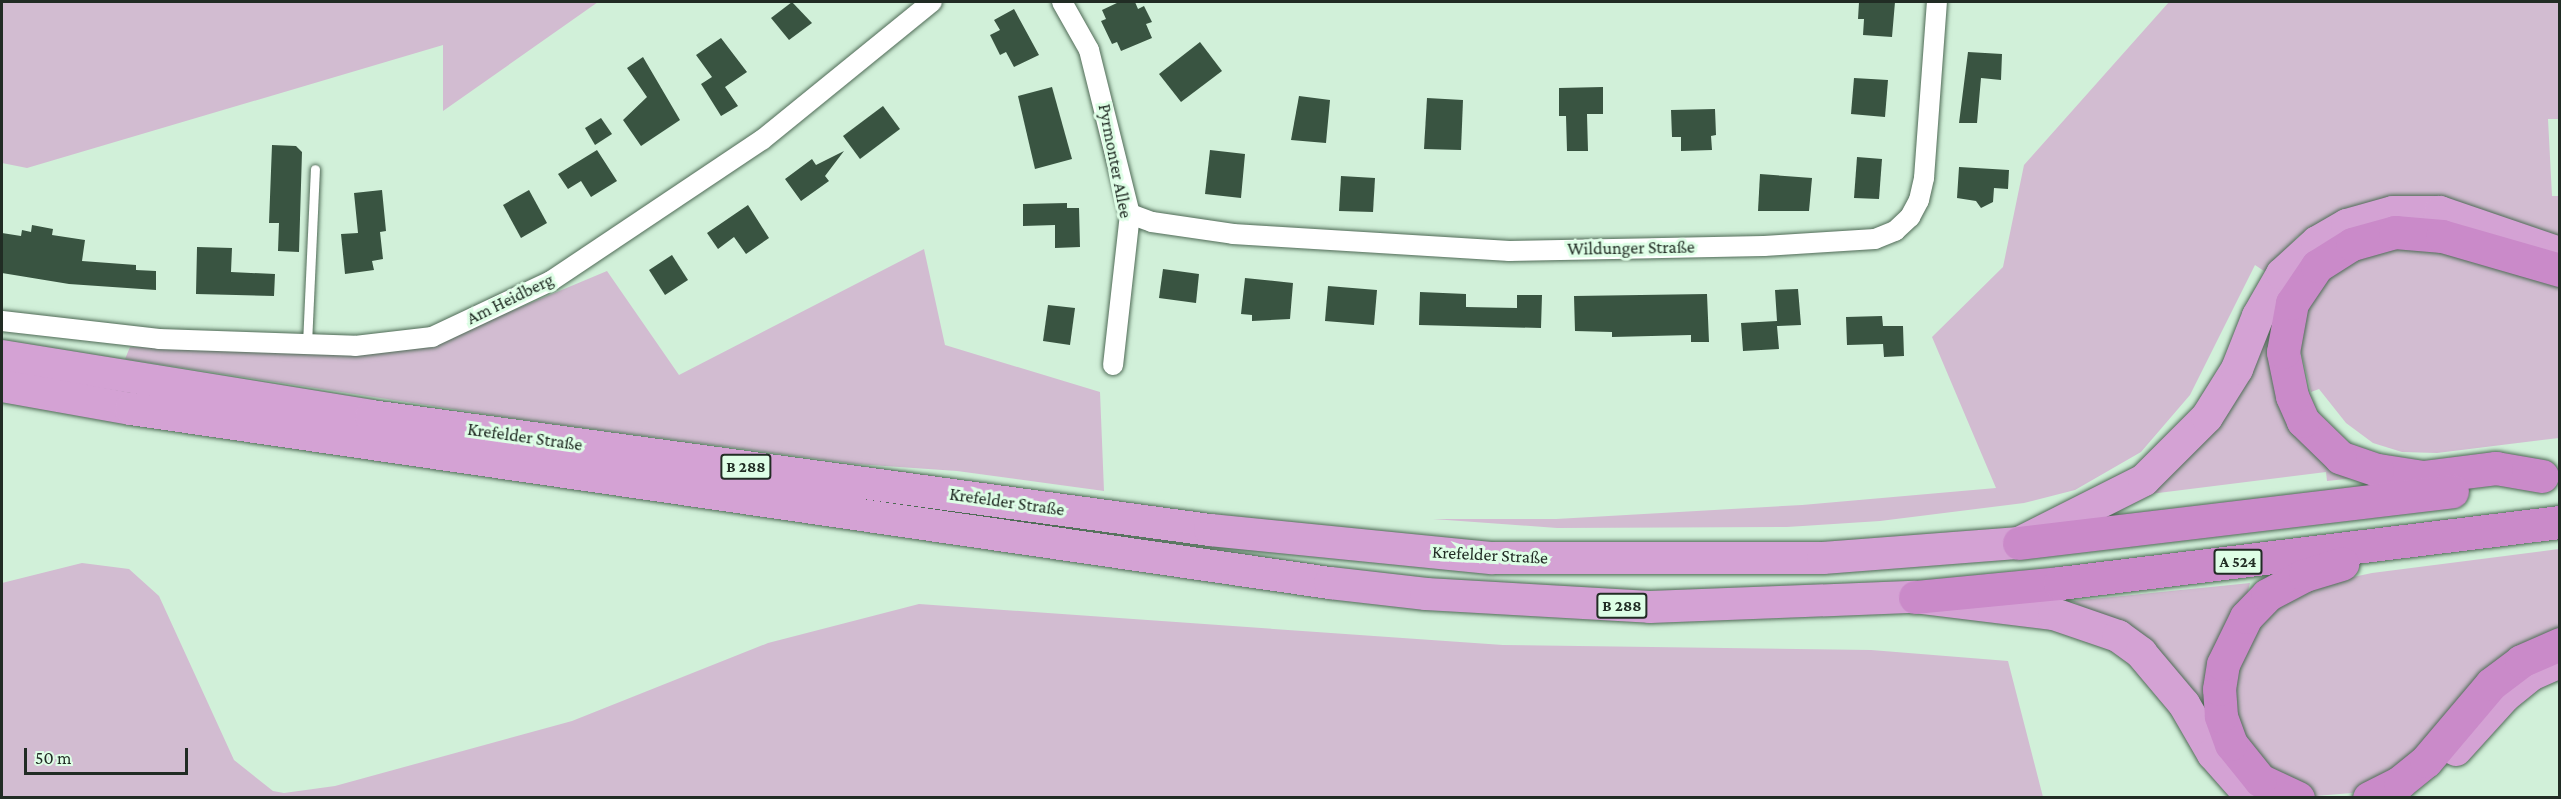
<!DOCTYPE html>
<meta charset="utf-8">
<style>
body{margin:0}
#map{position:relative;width:2561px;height:799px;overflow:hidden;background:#d1f0d9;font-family:"Crimson Pro",serif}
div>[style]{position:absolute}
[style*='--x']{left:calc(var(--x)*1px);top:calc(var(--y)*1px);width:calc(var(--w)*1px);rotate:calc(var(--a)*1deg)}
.green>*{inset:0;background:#d2bcd1}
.building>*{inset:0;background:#395441}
.roads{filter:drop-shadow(0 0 2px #4f6a56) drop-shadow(0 0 2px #4f6a56)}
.service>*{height:9px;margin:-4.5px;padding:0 4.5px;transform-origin:4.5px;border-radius:4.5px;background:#fff}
.minor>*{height:20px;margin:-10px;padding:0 10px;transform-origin:10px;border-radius:10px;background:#fff}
.trunk>*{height:32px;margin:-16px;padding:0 16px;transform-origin:16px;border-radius:16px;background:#d4a2d4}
.motorway>*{height:33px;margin:-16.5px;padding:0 16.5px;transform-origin:16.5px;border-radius:16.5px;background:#ca8ac9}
span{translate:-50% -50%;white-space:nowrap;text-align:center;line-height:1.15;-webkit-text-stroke:6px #defee6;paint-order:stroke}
.shield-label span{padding:2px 4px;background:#defee6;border:2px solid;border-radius:4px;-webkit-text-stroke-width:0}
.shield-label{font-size:16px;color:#212c24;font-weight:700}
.street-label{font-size:18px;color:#212c24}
.frame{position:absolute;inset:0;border:3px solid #212c24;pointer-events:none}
.scale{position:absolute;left:24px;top:748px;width:164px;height:27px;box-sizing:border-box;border:3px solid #212c24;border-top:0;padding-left:8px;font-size:18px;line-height:21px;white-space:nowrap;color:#212c24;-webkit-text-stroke:4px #defee6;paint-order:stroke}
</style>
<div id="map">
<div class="green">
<div style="clip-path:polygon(2px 2px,598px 2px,443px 111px,443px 45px,27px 168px,2px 163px)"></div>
<div style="clip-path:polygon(2169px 2px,2559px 2px,2559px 119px,2548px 119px,2552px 196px,2559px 196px,2559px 245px,2391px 197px,2334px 214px,2297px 237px,2267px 273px,2255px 265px,2190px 395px,2141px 452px,2075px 490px,2024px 503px,1880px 521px,1787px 527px,1557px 528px,1433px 519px,1556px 519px,1802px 505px,1996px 488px,1932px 337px,2003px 267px,2024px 165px)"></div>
<div style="clip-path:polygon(2426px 245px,2559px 282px,2559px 438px,2437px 453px,2402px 452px,2373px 443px,2346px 423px,2319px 389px,2311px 392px,2299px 343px,2309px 307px,2327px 280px,2338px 269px,2370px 251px)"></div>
<div style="clip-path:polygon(924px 249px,945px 345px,1100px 392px,1104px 491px,957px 471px,856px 464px,518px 419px,125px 359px,130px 347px,357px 353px,423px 348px,607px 271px,679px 375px)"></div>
<div style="clip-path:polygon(2272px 308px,2272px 381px,2289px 429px,2325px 465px,2355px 478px,2327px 481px,2326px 472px,2134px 496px)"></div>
<div style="clip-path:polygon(2559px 549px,2559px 634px,2383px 779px,2352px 793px,2316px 796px,2275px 780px,2251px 751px,2230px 699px,2236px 663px,2265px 616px,2289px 599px,2320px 584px,2372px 573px)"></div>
<div style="clip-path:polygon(82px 563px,129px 569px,159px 596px,234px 760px,273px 791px,284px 793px,335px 786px,572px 721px,768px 643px,919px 604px,1503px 645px,1871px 650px,2008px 661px,2043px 797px,2px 797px,2px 583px)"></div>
<div style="clip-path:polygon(2250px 583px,2213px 729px,2126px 631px,2072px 601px)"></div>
</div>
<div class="building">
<div style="clip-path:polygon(792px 2px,812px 23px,789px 40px,771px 18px)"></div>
<div style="clip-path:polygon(1119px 2px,1135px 2px,1138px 9px,1144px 6px,1152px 22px,1146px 24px,1152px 38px,1121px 51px,1117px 42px,1112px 44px,1101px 21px,1106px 19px,1102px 10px)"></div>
<div style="clip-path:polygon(1859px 2px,1895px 2px,1892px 37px,1863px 35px,1864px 19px,1858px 19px)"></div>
<div style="clip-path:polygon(1014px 9px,1039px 55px,1014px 67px,1006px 52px,1000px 55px,990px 35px,1000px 30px,994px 20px)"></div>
<div style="clip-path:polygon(721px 38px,747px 72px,725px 87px,738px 106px,721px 116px,701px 84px,712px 77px,696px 55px)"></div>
<div style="clip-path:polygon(1200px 42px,1222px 71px,1181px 102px,1159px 74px)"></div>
<div style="clip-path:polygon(1968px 52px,2002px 54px,2001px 80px,1981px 78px,1977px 123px,1959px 123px)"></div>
<div style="clip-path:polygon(643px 57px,680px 120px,641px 146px,623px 120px,647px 97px,627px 68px)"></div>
<div style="clip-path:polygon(1854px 78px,1888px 80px,1885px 117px,1851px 114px)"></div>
<div style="clip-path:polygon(1052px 87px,1072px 159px,1035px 169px,1018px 96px)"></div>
<div style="clip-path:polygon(1603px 87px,1603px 114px,1587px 114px,1588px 151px,1567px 151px,1566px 116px,1559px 116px,1559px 88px)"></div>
<div style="clip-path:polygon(1299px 96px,1330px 100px,1326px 143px,1291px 140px)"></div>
<div style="clip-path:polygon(1427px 98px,1463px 100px,1461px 150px,1424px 149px)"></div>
<div style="clip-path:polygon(883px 106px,900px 129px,860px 159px,843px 136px)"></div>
<div style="clip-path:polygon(1715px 109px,1716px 135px,1711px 136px,1712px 150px,1681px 151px,1681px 137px,1672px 137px,1671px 110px)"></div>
<div style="clip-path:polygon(601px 118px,612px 134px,595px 145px,585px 128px)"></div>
<div style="clip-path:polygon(272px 145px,296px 146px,302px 152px,299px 252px,278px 251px,279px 223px,269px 223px)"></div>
<div style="clip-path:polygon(597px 150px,617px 181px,591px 197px,581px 181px,568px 189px,558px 174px)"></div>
<div style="clip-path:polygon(1210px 150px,1245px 154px,1241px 198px,1205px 194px)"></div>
<div style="clip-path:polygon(844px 151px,825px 176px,829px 181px,801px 201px,785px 179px,812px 159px,816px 165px)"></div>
<div style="clip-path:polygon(1857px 157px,1882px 159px,1879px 199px,1854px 198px)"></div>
<div style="clip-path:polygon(1959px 167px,2009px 170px,2008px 189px,1994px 188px,1993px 202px,1981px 208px,1976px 201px,1957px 198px)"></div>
<div style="clip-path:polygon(1760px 174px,1812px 178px,1809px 211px,1758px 211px)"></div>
<div style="clip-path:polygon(1341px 176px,1375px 178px,1373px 212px,1339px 211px)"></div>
<div style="clip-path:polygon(382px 190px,386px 231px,380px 232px,383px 259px,372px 261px,374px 270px,345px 274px,341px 234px,358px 233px,354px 193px)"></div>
<div style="clip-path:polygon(529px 190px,547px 223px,521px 238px,503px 205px)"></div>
<div style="clip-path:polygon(1067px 203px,1067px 208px,1079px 208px,1080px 247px,1055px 248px,1055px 225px,1023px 226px,1023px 204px)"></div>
<div style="clip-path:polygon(748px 205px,769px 238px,746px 254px,734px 237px,718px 249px,707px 233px)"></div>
<div style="clip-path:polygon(32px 225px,53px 229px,52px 235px,85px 240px,82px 261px,136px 265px,136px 270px,156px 271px,156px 290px,69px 284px,2px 273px,2px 233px,21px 236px,22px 230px,31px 232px)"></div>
<div style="clip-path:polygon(197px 247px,232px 248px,231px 272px,275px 274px,274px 296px,196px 294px)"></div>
<div style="clip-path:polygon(672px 255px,688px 280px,665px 295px,649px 270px)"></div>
<div style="clip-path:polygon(1163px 269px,1199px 274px,1196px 303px,1159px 298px)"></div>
<div style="clip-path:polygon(1245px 278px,1293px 283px,1290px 319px,1252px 321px,1252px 315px,1241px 314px)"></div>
<div style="clip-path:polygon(1328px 286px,1377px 290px,1374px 325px,1325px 321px)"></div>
<div style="clip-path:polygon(1798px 289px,1801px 325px,1777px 326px,1779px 349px,1743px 351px,1741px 323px,1777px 321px,1775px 290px)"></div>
<div style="clip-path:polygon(1420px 292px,1466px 294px,1466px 307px,1517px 308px,1517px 295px,1542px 295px,1541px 328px,1419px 325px)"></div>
<div style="clip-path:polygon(1707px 294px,1709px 342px,1691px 342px,1691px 335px,1612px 337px,1612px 332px,1575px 331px,1574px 296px)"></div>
<div style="clip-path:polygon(1048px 305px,1075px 308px,1070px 345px,1043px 341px)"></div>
<div style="clip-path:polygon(1882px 316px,1883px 326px,1903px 326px,1904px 356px,1884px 357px,1883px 344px,1847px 345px,1846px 317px)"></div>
</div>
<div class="roads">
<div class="service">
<div style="--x:307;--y:344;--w:175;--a:-87.4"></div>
</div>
<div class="minor">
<div style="--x:1062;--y:2;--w:55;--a:60.6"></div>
<div style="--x:1089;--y:50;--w:169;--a:76"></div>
<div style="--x:1130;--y:214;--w:152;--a:96.4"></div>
<div style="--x:1130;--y:214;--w:23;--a:20"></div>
<div style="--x:1152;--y:222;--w:82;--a:8.4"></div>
<div style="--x:1233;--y:234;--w:277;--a:3.5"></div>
<div style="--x:1509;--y:251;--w:255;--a:-1.1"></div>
<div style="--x:1764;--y:246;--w:111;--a:-3.6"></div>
<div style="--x:1875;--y:239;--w:22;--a:-22"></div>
<div style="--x:1895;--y:231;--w:21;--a:-43"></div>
<div style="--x:1910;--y:217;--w:19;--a:-62"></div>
<div style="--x:1919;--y:200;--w:23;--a:-77"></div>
<div style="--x:1924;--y:178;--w:176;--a:-85.8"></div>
<div style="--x:2;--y:321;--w:158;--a:6.5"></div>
<div style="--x:159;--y:339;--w:196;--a:2"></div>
<div style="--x:355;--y:346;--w:78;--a:-6.7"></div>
<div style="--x:432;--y:337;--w:132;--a:-25.2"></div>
<div style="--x:551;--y:281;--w:254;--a:-33.8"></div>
<div style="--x:762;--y:140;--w:219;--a:-39.1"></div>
</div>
<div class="trunk">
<div style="--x:2;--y:356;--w:374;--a:9.2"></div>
<div style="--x:371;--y:416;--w:847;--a:7.74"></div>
<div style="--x:1210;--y:530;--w:284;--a:5.7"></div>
<div style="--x:1493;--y:558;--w:330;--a:0"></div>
<div style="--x:1823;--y:558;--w:197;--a:-4.4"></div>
<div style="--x:2019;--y:543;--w:140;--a:-26.7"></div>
<div style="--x:2144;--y:480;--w:89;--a:-45"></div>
<div style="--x:2207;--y:417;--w:57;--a:-58"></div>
<div style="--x:2237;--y:369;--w:57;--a:-68.4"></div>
<div style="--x:2258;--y:316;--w:48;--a:-60.3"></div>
<div style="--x:2282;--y:274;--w:47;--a:-42.4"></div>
<div style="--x:2317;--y:242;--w:34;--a:-30"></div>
<div style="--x:2347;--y:225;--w:48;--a:-15.8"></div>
<div style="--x:2393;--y:212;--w:47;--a:0"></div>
<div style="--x:2440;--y:212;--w:127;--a:18.9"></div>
<div style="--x:2;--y:386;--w:131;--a:10.1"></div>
<div style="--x:131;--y:409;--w:1212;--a:8.26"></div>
<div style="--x:1330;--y:583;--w:97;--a:6.5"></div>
<div style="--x:1426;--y:594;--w:224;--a:3.3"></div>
<div style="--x:1650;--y:607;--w:265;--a:-2.2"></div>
<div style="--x:1915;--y:597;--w:140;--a:7"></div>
<div style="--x:2054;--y:614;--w:68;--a:19"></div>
<div style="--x:2118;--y:636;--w:29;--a:36"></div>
<div style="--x:2141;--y:653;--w:67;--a:49.9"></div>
<div style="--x:2184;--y:704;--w:58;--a:59.9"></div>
<div style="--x:2213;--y:754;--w:59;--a:48.4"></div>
<div style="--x:2456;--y:750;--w:73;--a:-47.8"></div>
<div style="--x:2505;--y:696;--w:33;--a:-39"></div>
<div style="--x:2531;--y:675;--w:32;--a:-24"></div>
</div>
<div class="motorway">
<div style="--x:2542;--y:476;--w:47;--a:-170.1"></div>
<div style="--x:2496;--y:468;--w:74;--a:173"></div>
<div style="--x:2423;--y:477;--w:47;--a:-171.3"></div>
<div style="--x:2377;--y:470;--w:39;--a:-161"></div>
<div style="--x:2340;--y:457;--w:52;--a:-135.8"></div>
<div style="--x:2303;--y:421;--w:27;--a:-114"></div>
<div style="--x:2292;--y:396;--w:45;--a:-101.6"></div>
<div style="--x:2283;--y:352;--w:50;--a:-79.6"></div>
<div style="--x:2292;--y:303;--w:45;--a:-56"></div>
<div style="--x:2317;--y:266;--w:41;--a:-32.2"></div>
<div style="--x:2352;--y:244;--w:45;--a:-15.6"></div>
<div style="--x:2395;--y:232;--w:47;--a:4.9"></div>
<div style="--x:2442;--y:236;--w:123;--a:16.1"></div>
<div style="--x:2019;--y:543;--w:436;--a:-6.8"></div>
<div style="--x:1915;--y:597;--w:146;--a:-5.5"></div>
<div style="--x:2060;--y:583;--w:504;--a:-6.96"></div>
<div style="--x:2298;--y:798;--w:42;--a:-154.7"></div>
<div style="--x:2260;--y:780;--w:46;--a:-128.9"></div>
<div style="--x:2231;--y:744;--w:30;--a:-110"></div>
<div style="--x:2221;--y:716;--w:27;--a:-94"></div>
<div style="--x:2219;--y:689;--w:25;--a:-81"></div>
<div style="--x:2223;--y:664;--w:52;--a:-63.9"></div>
<div style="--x:2246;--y:617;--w:30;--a:-46"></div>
<div style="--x:2267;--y:595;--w:43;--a:-27.8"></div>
<div style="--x:2305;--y:575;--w:39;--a:-17"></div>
<div style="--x:2369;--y:798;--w:35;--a:-27"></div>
<div style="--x:2400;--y:782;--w:33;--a:-39"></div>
<div style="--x:2426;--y:761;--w:101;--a:-49.8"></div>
<div style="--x:2491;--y:684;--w:38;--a:-37"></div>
<div style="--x:2521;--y:661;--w:43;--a:-23.6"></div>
</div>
</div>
<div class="shield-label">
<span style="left:746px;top:467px">B 288</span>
<span style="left:2238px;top:562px">A 524</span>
<span style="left:1622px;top:606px">B 288</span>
</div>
<div class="street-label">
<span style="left:1115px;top:161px;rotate:79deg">Pyrmonter Allee</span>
<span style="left:1631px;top:248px;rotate:-1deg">Wildunger Straße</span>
<span style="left:510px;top:299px;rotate:-26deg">Am Heidberg</span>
<span style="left:525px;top:437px;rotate:8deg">Krefelder Straße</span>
<span style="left:1007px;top:502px;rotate:8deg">Krefelder Straße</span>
<span style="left:1490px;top:555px;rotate:3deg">Krefelder Straße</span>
</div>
<div class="frame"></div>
<div class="scale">50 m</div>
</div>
